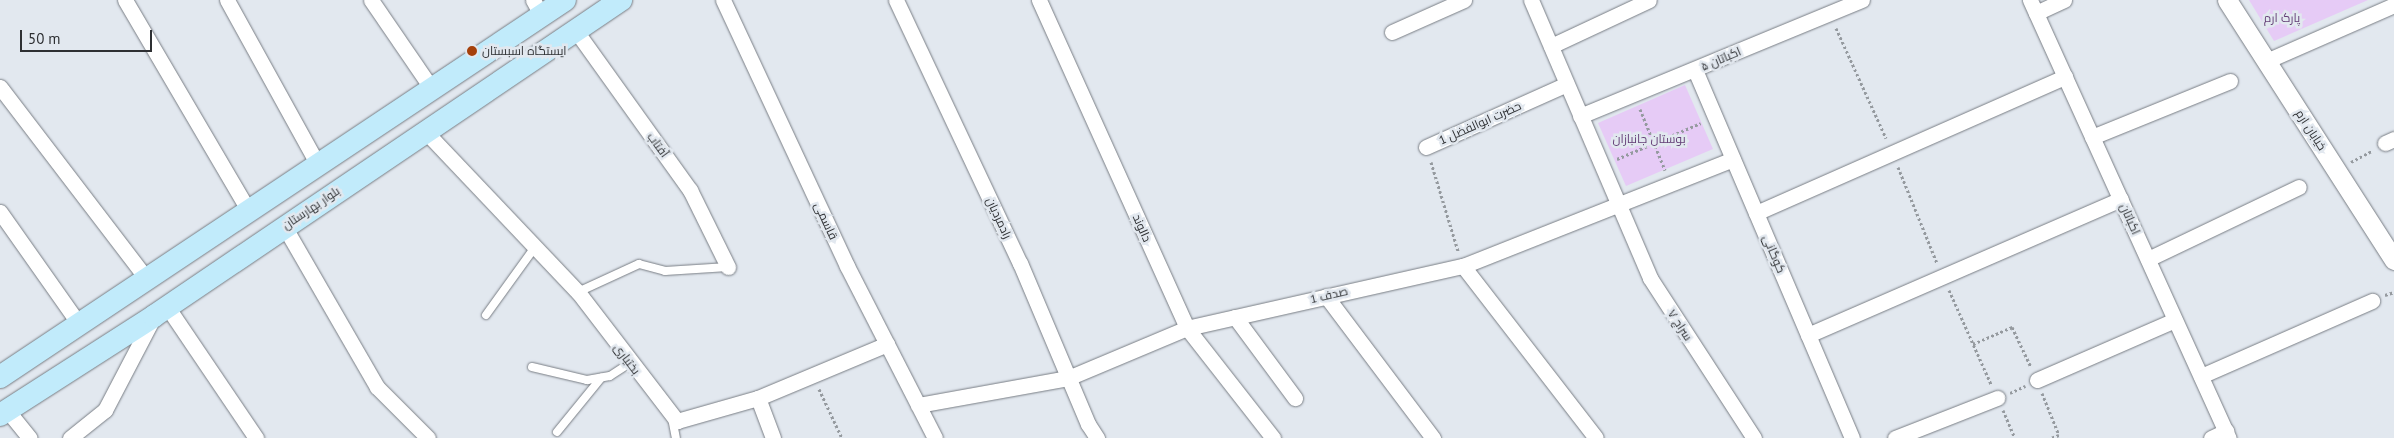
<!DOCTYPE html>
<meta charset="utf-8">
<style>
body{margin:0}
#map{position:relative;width:2394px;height:438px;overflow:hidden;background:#e2e8ef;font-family:"PT Sans",Cairo,sans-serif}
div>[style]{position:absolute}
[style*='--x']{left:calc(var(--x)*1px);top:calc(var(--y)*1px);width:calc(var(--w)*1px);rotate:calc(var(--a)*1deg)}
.green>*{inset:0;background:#e6cbf6}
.path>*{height:3px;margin-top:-1.5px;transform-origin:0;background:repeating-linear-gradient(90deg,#959a9f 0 2.5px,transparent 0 5px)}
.roads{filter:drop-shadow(0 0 1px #787d84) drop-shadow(0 0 1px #787d84)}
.service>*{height:8px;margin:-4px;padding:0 4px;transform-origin:4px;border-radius:4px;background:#fff}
.minor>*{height:15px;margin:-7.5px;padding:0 7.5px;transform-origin:7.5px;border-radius:7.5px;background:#fff}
.tertiary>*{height:19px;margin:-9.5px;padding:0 9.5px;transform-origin:9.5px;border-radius:9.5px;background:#fff}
.primary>*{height:22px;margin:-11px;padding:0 11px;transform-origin:11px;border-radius:11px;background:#c1ebfb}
.dots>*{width:14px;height:14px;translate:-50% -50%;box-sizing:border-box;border:2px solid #e2e8ef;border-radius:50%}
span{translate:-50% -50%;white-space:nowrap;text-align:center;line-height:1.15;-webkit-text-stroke:5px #e2e8ef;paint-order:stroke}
.park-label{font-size:12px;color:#643f77}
.poi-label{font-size:12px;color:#2e3033}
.left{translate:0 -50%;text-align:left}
.street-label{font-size:12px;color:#2e3033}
.scale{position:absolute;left:20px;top:30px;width:132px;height:22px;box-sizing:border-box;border:2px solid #2e3033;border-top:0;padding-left:6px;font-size:15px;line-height:18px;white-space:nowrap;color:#2e3033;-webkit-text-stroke:4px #e2e8ef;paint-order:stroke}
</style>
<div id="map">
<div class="green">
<div style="clip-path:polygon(2249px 0,2368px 0,2274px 41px)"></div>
<div style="clip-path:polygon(1685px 85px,1713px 149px,1626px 186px,1598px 123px)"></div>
</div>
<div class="path">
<div style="--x:1836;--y:28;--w:121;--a:65.6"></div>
<div style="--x:1640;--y:109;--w:66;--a:67.7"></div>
<div style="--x:1617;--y:159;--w:91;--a:-23.2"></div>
<div style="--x:1431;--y:162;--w:93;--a:73.1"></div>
<div style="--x:2351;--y:162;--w:24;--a:-28"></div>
<div style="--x:1898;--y:167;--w:104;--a:67.9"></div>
<div style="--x:1949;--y:290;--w:103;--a:65.9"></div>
<div style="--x:2385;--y:295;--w:9;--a:-18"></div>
<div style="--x:1973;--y:344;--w:43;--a:-23.6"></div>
<div style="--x:2012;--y:327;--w:44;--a:64.6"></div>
<div style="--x:819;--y:389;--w:54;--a:64.9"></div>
<div style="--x:2010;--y:393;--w:17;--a:-25"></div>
<div style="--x:2042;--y:393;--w:45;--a:68"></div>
<div style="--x:2059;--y:435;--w:9;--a:159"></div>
<div style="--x:2003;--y:410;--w:30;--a:67"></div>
</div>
<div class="roads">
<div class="service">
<div style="--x:578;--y:292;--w:67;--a:-24.7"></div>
<div style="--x:639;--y:264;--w:27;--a:15"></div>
<div style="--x:665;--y:271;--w:63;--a:-3.6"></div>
<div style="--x:486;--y:315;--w:84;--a:-54.2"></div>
<div style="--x:532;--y:367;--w:57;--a:13.3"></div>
<div style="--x:587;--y:380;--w:23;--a:-10"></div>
<div style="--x:610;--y:376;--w:24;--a:-33"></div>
<div style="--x:672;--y:418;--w:20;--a:79"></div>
<div style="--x:557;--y:432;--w:70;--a:-50.8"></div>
</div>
<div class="minor">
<div style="--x:125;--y:0;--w:245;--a:59.6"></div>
<div style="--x:227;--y:0;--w:188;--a:61.1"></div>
<div style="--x:371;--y:0;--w:108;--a:55.6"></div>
<div style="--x:533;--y:0;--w:18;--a:61"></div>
<div style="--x:723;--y:0;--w:293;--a:65"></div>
<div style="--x:847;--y:266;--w:193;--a:62.9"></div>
<div style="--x:896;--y:0;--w:291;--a:64.8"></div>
<div style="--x:1020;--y:263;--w:175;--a:67.1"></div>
<div style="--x:1088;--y:424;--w:17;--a:57"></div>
<div style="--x:1039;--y:0;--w:360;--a:65.7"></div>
<div style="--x:1187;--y:328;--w:140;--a:52"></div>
<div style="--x:1531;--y:0;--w:302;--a:66.8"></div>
<div style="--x:1650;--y:278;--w:191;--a:57"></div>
<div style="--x:2030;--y:0;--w:481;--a:65.6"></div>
<div style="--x:2036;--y:13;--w:31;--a:-25"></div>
<div style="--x:576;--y:31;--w:196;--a:54.4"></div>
<div style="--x:690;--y:190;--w:86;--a:63.7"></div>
<div style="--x:1392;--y:32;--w:79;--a:-24"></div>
<div style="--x:1551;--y:46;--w:108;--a:-25.1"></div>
<div style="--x:2266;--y:61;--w:140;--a:-23.6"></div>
<div style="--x:1695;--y:70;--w:400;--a:66.9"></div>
<div style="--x:0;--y:87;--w:242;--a:52.6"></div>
<div style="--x:1580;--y:116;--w:305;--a:-22.4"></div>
<div style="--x:425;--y:131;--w:222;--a:46.5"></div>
<div style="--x:578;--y:292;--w:163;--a:52.5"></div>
<div style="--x:677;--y:421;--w:84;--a:-15.9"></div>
<div style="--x:758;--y:398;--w:140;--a:-22.7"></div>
<div style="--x:2092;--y:137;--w:149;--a:-22.1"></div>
<div style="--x:2385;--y:143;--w:10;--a:-24"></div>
<div style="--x:1426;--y:147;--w:154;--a:-24.1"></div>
<div style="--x:0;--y:212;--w:137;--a:54.8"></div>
<div style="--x:1756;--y:213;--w:338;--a:-23.8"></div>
<div style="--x:284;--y:226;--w:186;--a:60"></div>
<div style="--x:377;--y:387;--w:72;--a:45"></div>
<div style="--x:2148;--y:259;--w:167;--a:-25.5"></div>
<div style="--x:1463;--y:266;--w:217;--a:52.3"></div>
<div style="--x:1326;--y:296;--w:178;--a:53"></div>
<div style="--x:166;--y:305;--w:161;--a:55.9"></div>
<div style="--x:1235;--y:317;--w:101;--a:53.5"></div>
<div style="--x:1808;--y:335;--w:341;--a:-23.5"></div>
<div style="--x:2201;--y:376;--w:187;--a:-23.7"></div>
<div style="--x:2037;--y:380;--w:150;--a:-23.5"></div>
<div style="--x:758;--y:398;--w:43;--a:69.4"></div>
<div style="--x:918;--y:405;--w:152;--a:-10.2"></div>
<div style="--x:1068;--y:378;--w:129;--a:-22.8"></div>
<div style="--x:1187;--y:328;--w:283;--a:-12.7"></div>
<div style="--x:1463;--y:266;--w:290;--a:-21.6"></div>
<div style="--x:7;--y:410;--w:36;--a:51"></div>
<div style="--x:70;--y:438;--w:45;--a:-38.7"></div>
<div style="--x:105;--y:410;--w:104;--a:-62.4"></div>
<div style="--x:1895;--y:438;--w:110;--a:-21.4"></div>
<div style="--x:2211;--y:438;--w:17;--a:-25"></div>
</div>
<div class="tertiary">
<div style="--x:2227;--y:0;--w:309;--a:57.3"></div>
</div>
<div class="primary">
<div style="--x:0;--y:377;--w:679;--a:-33.71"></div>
<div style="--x:0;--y:415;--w:183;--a:-32.7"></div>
<div style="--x:154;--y:316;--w:564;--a:-34.08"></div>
</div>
</div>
<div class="dots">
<div style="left:472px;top:51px;background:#a5410b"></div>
</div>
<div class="park-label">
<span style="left:2282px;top:18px">پارک ارم</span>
<span style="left:1649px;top:139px">بوستان جانبازان</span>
</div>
<div class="poi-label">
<span class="left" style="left:482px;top:51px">ایستگاه اسبستان</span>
</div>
<div class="street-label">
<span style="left:1721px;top:59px;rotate:-23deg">اکباتان ۵</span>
<span style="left:1480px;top:123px;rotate:-24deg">حضرت ابوالفضل 1</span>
<span style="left:2311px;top:130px;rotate:57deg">خیابان ارم</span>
<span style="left:658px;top:145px;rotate:54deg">آفتاب</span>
<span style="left:311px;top:208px;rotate:-34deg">بلوار بهارستان</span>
<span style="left:999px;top:218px;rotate:65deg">رادمردیان</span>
<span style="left:2130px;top:219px;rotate:66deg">اکباتان</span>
<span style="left:826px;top:221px;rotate:65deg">قاسمی</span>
<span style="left:1142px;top:228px;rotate:66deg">دالوند</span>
<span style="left:1774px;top:254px;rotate:67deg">کوگانی</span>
<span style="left:1329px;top:295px;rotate:-13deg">صدف 1</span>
<span style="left:1680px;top:325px;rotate:57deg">سراج ۷</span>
<span style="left:627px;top:359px;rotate:53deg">بختیاری</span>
</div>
<div class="scale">50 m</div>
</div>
